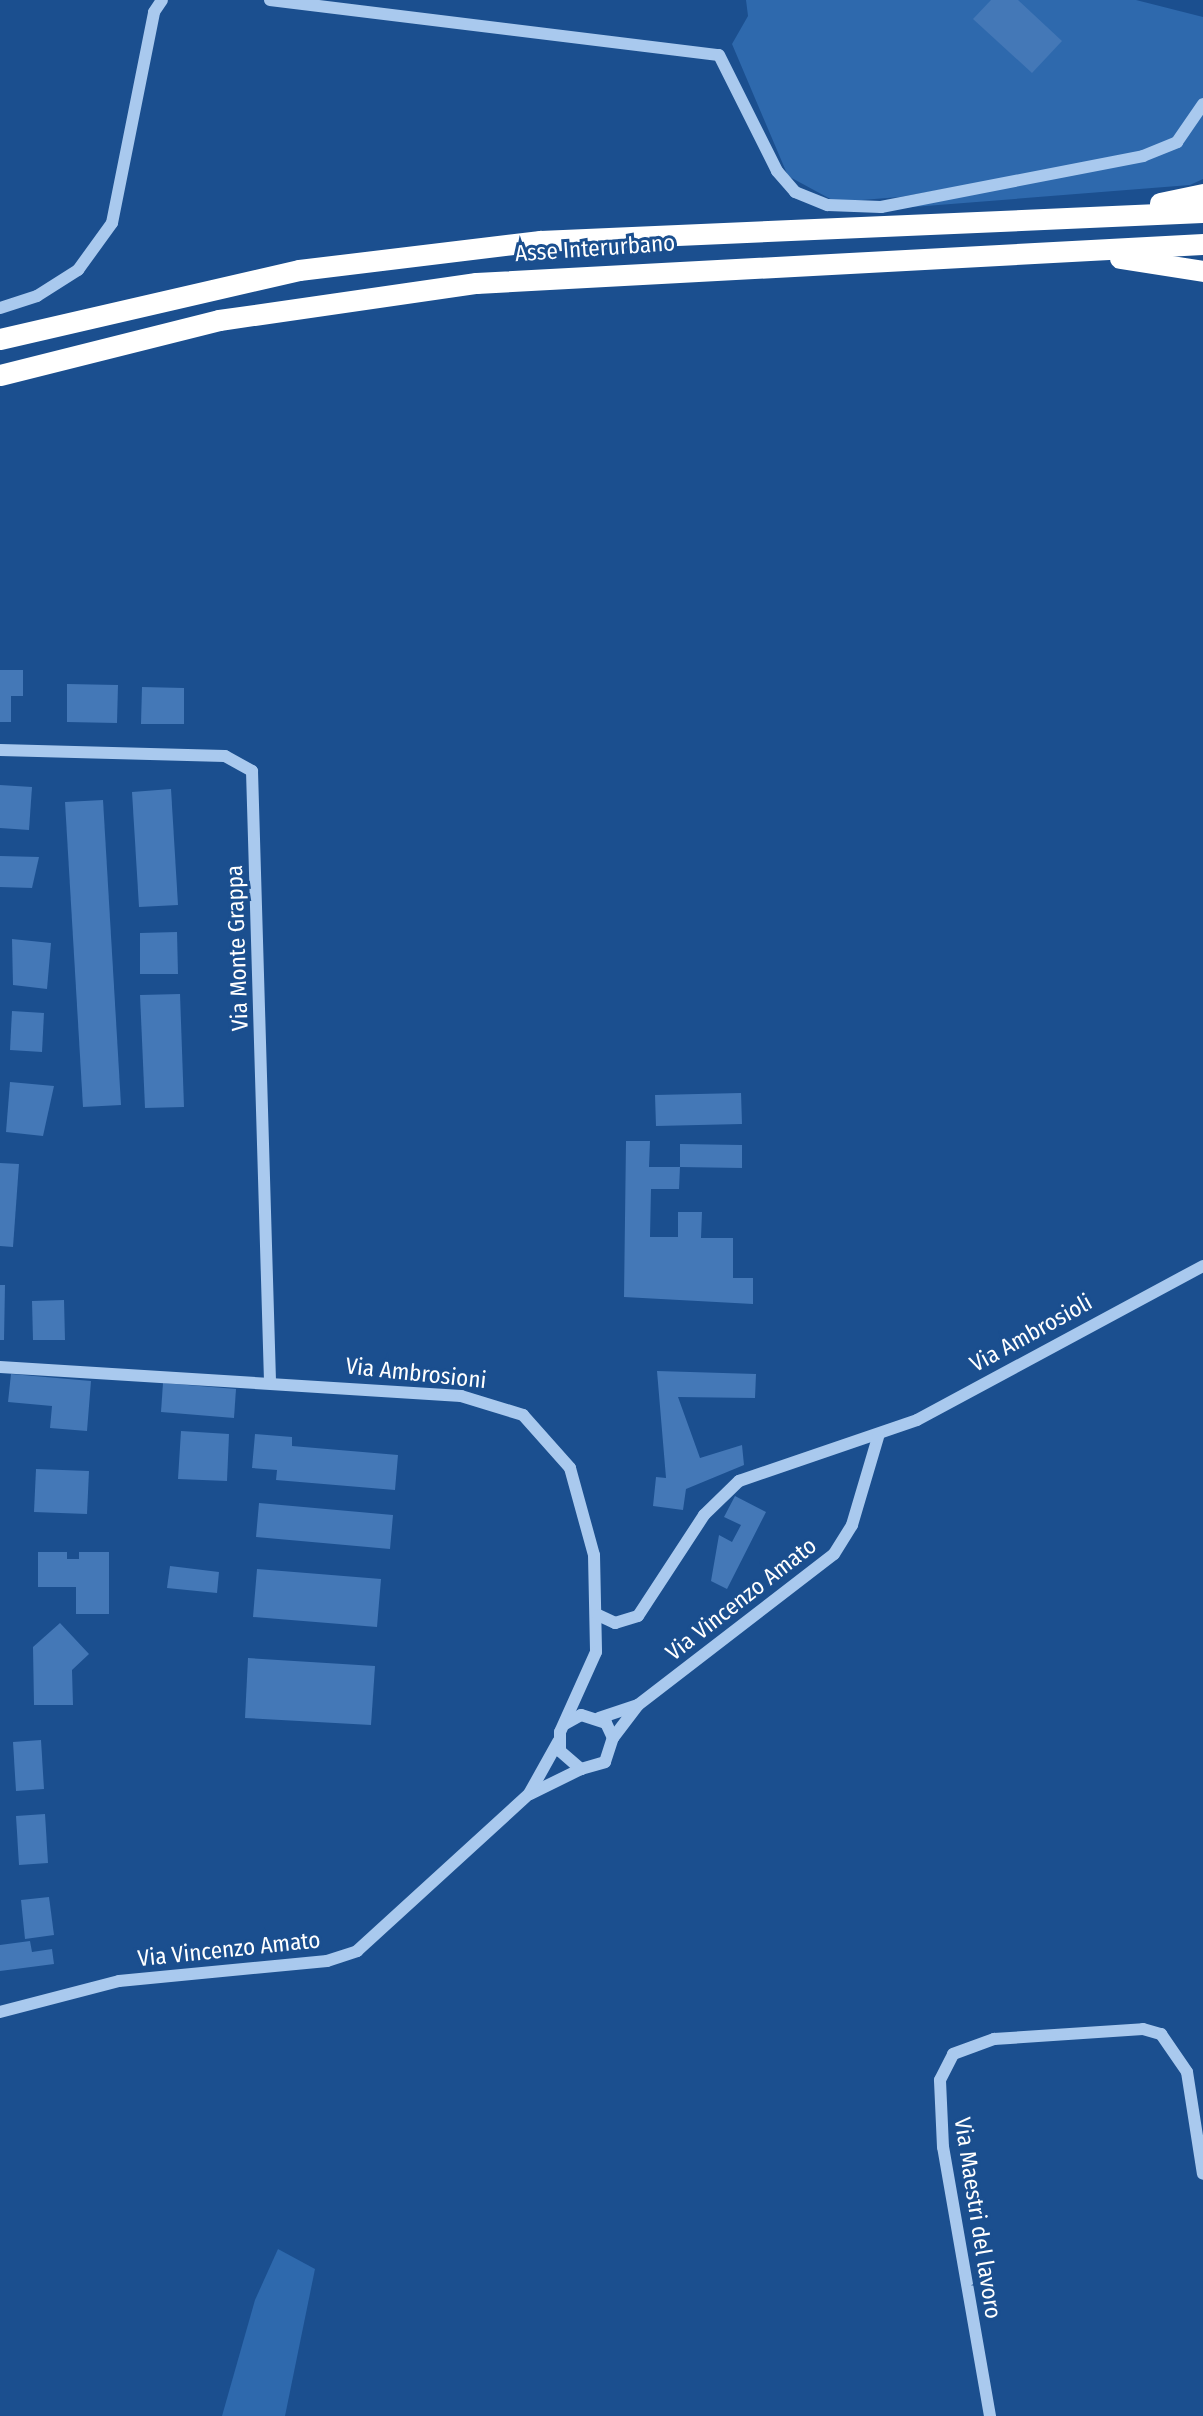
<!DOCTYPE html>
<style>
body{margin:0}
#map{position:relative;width:1203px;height:2416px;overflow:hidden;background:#1b4f8f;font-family:"Fira Sans Condensed",sans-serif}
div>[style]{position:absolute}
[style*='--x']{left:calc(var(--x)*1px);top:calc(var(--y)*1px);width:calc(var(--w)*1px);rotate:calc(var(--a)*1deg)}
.green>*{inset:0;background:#2e69ad}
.building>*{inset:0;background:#4478b7}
.minor>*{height:12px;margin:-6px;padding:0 6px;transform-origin:6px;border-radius:6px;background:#a9c9ee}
.highway>*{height:21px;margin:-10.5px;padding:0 10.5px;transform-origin:10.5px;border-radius:10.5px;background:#fff}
span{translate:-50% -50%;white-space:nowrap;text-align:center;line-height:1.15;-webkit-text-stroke:6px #1b4f8f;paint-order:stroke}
.street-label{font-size:23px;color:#fff}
</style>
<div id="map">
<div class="green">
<div style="clip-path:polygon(746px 0,1136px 0,1203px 17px,1203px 99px,1174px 140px,1143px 153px,900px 197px,836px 202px,788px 176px,732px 44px,748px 16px)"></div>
<div style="clip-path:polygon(1203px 112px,1203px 179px,1190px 185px,900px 208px,1146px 160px)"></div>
<div style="clip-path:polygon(278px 2249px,315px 2269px,285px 2416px,222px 2416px,255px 2300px)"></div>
</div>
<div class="building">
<div style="clip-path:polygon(991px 0,1018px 0,1062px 41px,1032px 73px,973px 19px)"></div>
<div style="clip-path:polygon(0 670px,23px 670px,23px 696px,11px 696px,11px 722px,0 722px)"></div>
<div style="clip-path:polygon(67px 684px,118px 685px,117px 723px,67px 722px)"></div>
<div style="clip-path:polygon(142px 687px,184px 688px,184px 724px,141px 724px)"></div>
<div style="clip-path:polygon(0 785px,32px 787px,29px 830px,0 828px)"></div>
<div style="clip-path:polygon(171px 789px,178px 905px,139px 907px,132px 792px)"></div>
<div style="clip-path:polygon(103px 800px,121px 1105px,83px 1107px,65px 802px)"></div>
<div style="clip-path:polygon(0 856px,39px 857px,32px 888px,0 887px)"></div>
<div style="clip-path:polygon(177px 932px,178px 974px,140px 974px,140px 933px)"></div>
<div style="clip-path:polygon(12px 939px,51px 943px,47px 989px,13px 985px)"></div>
<div style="clip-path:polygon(180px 994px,184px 1107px,145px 1108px,140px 995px)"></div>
<div style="clip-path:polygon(12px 1011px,44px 1013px,42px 1052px,10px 1050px)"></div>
<div style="clip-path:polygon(10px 1082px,54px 1086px,43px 1136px,6px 1132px)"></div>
<div style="clip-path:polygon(741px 1093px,742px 1124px,656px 1126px,655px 1095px)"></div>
<div style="clip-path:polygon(626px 1141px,650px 1141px,649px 1167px,680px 1167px,679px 1189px,651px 1189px,650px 1237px,678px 1237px,678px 1212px,702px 1212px,701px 1238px,733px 1238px,733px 1278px,753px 1278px,753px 1304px,624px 1297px)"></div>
<div style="clip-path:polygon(680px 1144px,742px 1145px,742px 1168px,680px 1167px)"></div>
<div style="clip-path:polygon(0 1163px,19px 1164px,13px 1247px,0 1246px)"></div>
<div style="clip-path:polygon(0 1285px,5px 1285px,4px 1340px,0 1340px)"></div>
<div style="clip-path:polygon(64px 1300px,65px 1340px,33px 1340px,32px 1301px)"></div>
<div style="clip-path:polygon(657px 1371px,756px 1374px,755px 1398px,678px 1397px,700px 1458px,742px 1445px,744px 1465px,686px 1489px,683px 1510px,653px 1506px,656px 1477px,666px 1478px)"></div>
<div style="clip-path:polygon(11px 1374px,91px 1381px,87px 1431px,50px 1428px,52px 1406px,8px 1402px)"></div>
<div style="clip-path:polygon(163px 1383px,236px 1389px,234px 1418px,161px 1412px)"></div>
<div style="clip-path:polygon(181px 1431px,229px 1434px,227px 1481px,178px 1479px)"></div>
<div style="clip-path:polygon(255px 1434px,292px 1437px,292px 1446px,398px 1455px,395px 1490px,276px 1480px,277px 1470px,252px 1468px)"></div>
<div style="clip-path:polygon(36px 1469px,89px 1471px,87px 1514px,34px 1512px)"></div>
<div style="clip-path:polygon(735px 1496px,766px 1512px,727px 1589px,711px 1581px,719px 1535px,732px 1542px,741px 1525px,724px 1517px)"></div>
<div style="clip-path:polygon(259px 1503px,393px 1515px,390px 1549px,256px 1537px)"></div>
<div style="clip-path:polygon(38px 1552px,67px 1552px,67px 1559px,79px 1559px,79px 1552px,109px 1552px,109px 1614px,76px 1614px,76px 1587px,38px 1587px)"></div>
<div style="clip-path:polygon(170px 1566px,219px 1572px,217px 1593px,167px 1588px)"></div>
<div style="clip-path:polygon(257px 1569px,381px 1579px,377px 1627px,253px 1617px)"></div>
<div style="clip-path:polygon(60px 1623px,89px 1654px,72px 1670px,73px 1705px,34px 1705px,33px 1647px)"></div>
<div style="clip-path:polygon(248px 1658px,375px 1666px,371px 1725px,245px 1718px)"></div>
<div style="clip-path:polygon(41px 1740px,44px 1789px,16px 1791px,13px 1742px)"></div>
<div style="clip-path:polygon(45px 1814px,48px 1863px,19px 1865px,16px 1816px)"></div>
<div style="clip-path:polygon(49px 1897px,54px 1935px,25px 1939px,21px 1900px)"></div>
<div style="clip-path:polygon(30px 1941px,32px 1952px,52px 1949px,54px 1964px,0 1971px,0 1945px)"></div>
</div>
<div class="minor">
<div style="--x:270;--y:0;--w:452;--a:7"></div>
<div style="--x:719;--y:55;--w:130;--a:63.4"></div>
<div style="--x:777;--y:171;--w:28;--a:49"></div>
<div style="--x:795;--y:192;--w:35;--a:22"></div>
<div style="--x:828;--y:205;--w:53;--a:2.2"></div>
<div style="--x:881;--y:207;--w:267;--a:-11"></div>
<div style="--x:1143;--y:156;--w:37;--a:-22"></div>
<div style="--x:1177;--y:142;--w:46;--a:-55.6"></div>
<div style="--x:0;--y:308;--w:39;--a:-18"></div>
<div style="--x:37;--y:296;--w:49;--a:-32.4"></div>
<div style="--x:78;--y:270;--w:58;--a:-54.1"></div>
<div style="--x:112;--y:223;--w:215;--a:-78.7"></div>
<div style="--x:154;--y:12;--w:14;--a:-56"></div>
<div style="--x:0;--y:750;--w:225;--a:1.5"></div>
<div style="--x:225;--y:756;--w:31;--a:29"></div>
<div style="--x:252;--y:771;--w:609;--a:88.31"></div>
<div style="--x:0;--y:1367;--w:462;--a:3.6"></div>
<div style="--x:461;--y:1396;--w:65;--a:17"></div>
<div style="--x:523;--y:1415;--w:71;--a:48.4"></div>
<div style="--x:570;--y:1468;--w:90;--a:74.6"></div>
<div style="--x:594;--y:1555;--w:97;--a:88.8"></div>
<div style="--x:596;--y:1652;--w:88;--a:114.2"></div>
<div style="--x:560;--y:1732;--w:19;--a:90"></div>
<div style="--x:560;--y:1751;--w:28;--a:41"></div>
<div style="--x:581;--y:1769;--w:25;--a:-16"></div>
<div style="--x:605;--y:1762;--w:25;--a:-72"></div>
<div style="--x:613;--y:1738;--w:17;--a:-115"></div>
<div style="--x:606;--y:1723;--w:26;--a:-162"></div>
<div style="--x:581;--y:1715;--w:18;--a:151"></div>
<div style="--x:598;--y:1615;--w:19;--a:25"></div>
<div style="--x:615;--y:1623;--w:24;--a:-17"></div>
<div style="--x:638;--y:1616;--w:121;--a:-56.8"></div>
<div style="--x:704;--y:1515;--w:49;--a:-44.2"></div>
<div style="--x:739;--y:1481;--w:188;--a:-18.9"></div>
<div style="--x:917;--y:1420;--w:325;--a:-28.3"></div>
<div style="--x:599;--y:1718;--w:41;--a:-18.4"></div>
<div style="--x:613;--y:1738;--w:41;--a:-52.9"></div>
<div style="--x:638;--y:1705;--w:247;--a:-37.6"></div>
<div style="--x:834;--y:1554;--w:34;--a:-58"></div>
<div style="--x:852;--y:1525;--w:95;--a:-73.5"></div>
<div style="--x:530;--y:1794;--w:57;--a:-26.1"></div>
<div style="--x:0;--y:2012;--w:123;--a:-14.6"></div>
<div style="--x:119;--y:1981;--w:209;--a:-5.5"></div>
<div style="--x:327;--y:1961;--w:32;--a:-18"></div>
<div style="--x:357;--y:1951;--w:233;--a:-42.4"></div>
<div style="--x:529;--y:1794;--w:60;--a:-60.9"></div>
<div style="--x:990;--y:2416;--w:273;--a:-99.9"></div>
<div style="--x:943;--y:2147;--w:67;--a:-92.6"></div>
<div style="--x:940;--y:2080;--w:29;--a:-63"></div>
<div style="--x:953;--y:2054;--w:44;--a:-20.1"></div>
<div style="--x:994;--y:2039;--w:149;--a:-3.8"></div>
<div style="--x:1143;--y:2029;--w:19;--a:16"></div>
<div style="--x:1161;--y:2034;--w:46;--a:55.6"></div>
<div style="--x:1187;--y:2072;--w:103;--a:81.1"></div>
</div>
<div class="highway">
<div style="--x:1160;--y:203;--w:44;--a:-11.8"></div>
<div style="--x:1120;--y:258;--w:84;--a:8.9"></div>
<div style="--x:0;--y:339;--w:307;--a:-13"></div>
<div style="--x:299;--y:270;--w:243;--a:-6.9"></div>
<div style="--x:540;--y:241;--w:664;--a:-2.5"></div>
<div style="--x:0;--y:375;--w:226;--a:-14.1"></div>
<div style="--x:219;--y:320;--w:260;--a:-8.2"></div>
<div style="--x:476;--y:283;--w:728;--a:-3.07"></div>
</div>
<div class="street-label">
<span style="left:595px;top:248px;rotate:-4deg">Asse Interurbano</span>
<span style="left:237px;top:948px;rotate:-92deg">Via Monte Grappa</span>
<span style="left:1031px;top:1333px;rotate:-29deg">Via Ambrosioli</span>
<span style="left:416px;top:1373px;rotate:6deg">Via Ambrosioni</span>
<span style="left:741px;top:1599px;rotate:-38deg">Via Vincenzo Amato</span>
<span style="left:229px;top:1949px;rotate:-6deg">Via Vincenzo Amato</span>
<span style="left:978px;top:2218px;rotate:81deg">Via Maestri del lavoro</span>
</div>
</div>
